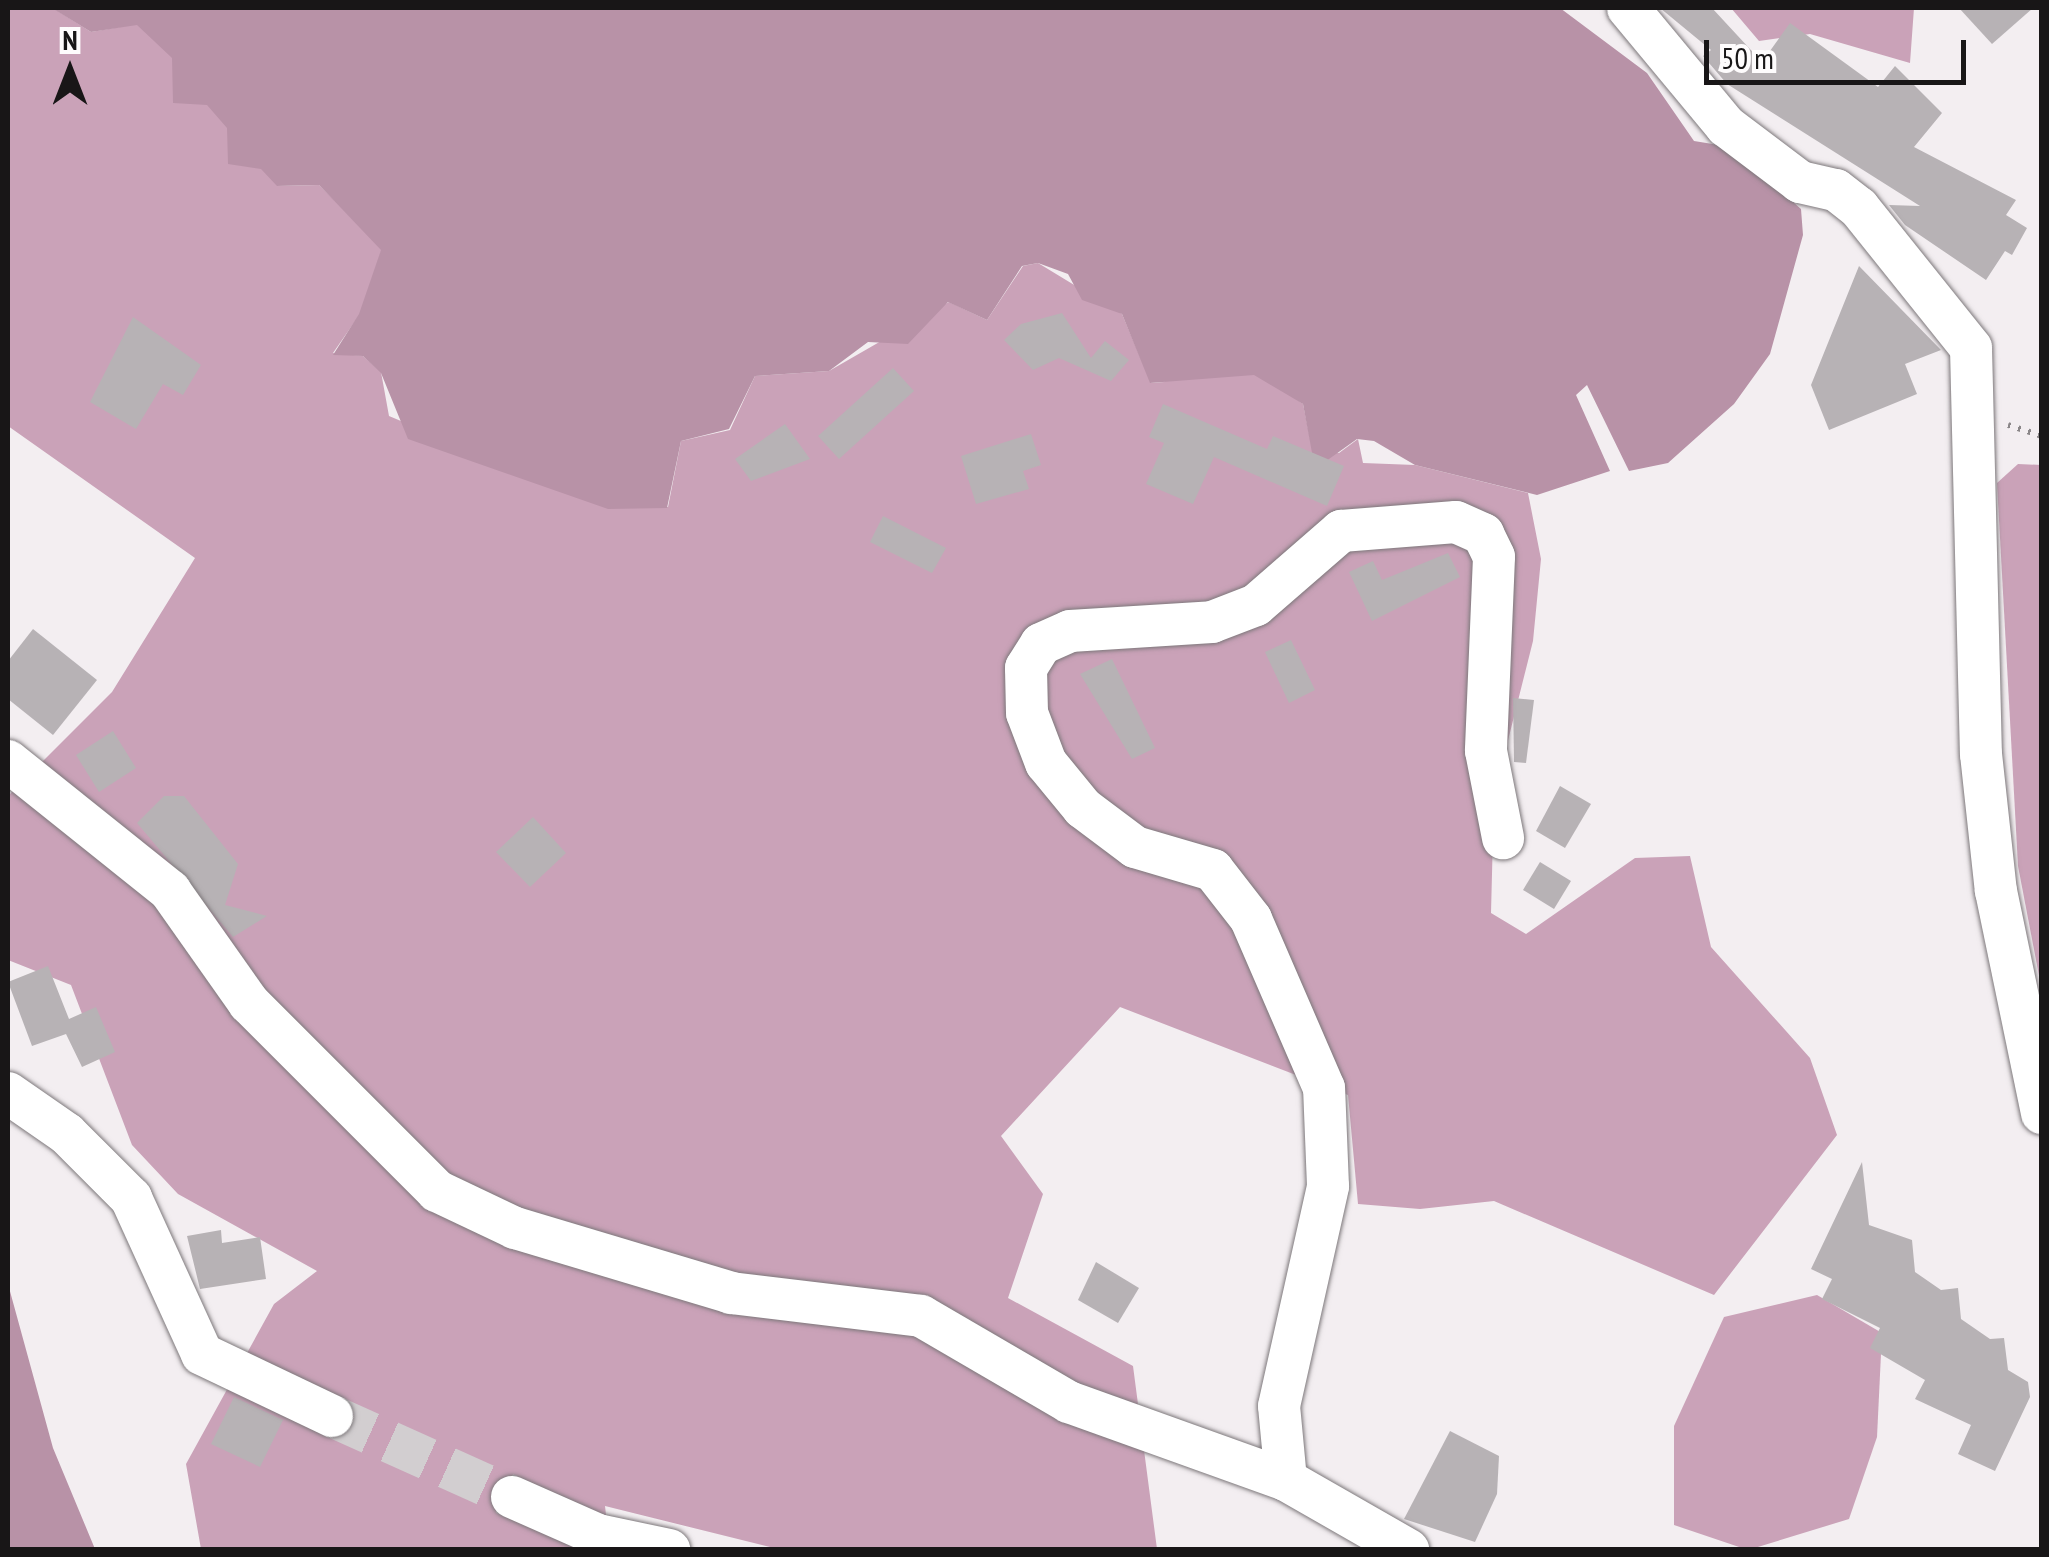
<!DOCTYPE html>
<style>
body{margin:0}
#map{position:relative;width:2049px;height:1557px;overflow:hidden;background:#f3eef1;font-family:"PT Sans Narrow",sans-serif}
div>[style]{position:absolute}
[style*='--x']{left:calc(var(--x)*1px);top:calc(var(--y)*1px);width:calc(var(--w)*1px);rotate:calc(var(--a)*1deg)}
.forest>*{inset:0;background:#caa2b8}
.water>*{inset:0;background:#b892a7}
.building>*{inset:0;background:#b7b2b5}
.minor-tunnel>*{height:42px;margin-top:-21px;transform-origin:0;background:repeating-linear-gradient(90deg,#d2ced0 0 42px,transparent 0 63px)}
.path>*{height:6px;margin-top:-3px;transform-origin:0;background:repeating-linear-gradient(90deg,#8b8789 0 2.5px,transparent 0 10.5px)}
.roads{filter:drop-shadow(0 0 2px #7d787b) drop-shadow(0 0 2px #7d787b)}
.minor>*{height:42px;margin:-21px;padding:0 21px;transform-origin:21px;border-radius:21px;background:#fff}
span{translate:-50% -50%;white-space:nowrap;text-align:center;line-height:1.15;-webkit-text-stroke:8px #fefcfd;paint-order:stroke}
.frame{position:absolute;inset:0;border:10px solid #181617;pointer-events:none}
.north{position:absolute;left:20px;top:20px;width:100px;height:100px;-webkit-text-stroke:8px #fefcfd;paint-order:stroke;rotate:0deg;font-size:28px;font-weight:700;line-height:40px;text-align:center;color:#181617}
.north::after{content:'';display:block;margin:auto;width:35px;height:45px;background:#181617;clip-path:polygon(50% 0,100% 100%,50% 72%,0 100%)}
.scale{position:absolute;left:1704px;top:40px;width:262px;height:45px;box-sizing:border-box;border:5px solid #181617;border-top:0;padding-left:12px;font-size:30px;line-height:35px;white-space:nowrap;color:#181617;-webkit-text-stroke:8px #fefcfd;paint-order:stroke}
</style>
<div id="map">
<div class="forest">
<div style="clip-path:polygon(8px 8px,53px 8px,91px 32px,137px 24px,161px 41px,278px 186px,319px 185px,382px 249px,360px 314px,333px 353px,363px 356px,381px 372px,389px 416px,608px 508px,668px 507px,681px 441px,730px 430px,755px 376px,829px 371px,949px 302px,987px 320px,1023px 266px,1038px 263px,1122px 314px,1151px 383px,1164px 382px,1185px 355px,1211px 361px,1269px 379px,1303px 404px,1312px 448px,1339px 453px,1358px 439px,1363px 463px,1415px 465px,1528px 493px,1541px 559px,1533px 641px,1494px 796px,1491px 913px,1526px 934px,1635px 858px,1690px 856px,1711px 947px,1810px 1058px,1837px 1135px,1714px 1295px,1494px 1201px,1420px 1209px,1358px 1204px,1348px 1095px,1120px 1007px,1001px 1136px,1043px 1194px,1008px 1298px,1133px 1366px,1157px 1549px,778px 1549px,605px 1506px,610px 1549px,201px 1549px,186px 1464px,274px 1304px,317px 1271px,178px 1194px,132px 1145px,71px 985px,8px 960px,8px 796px,112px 692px,195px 558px,8px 426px)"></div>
<div style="clip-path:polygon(1731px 8px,1914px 8px,1910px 63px,1810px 34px,1759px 41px)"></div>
<div style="clip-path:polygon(2018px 464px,2042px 465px,2041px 986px,2018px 866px,1997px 483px)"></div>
<div style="clip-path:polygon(1817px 1295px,1882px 1333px,1877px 1437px,1849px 1519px,1748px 1550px,1674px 1525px,1674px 1426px,1724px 1317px)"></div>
</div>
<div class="water">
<div style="clip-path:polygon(52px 8px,1560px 8px,1647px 73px,1694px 141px,1731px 147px,1801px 209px,1803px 235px,1770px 354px,1734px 404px,1668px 463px,1629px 471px,1587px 385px,1576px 395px,1610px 471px,1537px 495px,1415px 465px,1374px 441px,1357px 439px,1315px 469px,1303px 404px,1254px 375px,1150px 383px,1122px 314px,1082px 300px,1068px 274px,1038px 263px,1022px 266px,987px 320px,948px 302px,908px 344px,868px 342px,829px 371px,755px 376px,729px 429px,681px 441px,667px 508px,608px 509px,408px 439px,381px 373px,363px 356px,333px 355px,359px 314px,381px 250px,319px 185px,277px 186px,261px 169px,228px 164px,227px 128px,207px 105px,173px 103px,172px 58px,137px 25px,91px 32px)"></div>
<div style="clip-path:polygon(8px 1284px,53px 1448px,95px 1549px,8px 1549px)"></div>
</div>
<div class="building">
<div style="clip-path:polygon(1660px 8px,1712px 8px,1762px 62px,1790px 23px,1878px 87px,1895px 66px,1942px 113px,1914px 147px,2016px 200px,2006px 215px,2027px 228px,2012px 255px,2005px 251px,1986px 280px,1905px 225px,1889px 205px,1920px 206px,1727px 84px,1703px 56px,1711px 50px)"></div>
<div style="clip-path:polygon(1959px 8px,2033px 8px,1992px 44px)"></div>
<div style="clip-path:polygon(1859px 266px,1941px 350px,1905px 364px,1917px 394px,1829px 430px,1811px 385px)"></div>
<div style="clip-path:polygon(1062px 313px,1091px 358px,1105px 341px,1129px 360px,1111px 381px,1059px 358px,1033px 370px,1004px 340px,1021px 324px)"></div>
<div style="clip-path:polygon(133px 317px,201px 365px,183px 395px,163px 384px,136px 429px,90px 402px)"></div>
<div style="clip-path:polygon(893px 368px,914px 391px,839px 459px,818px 436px)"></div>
<div style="clip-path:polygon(1163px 404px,1267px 449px,1273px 436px,1344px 466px,1327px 506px,1214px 457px,1193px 504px,1146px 484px,1164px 443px,1149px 437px)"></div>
<div style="clip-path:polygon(785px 424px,810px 459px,751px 481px,735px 459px)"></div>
<div style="clip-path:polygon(1031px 434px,1041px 465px,1023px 471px,1029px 489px,976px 504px,961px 456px)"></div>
<div style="clip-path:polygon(883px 516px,946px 548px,932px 573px,870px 542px)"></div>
<div style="clip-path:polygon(1448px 553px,1460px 577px,1372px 621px,1349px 572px,1373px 561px,1382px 580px)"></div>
<div style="clip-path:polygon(33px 629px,97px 680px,53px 735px,8px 699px,8px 661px)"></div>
<div style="clip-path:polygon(1291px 640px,1315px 690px,1289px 703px,1265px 652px)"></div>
<div style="clip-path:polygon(1112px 659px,1155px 748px,1132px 759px,1080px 674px)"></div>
<div style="clip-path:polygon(1513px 698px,1534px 700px,1526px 763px,1514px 762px)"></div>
<div style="clip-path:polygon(113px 731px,136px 768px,99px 792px,76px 755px)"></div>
<div style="clip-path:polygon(1560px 786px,1591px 804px,1565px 848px,1536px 831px)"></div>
<div style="clip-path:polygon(164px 796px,184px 796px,238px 864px,225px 905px,267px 916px,233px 937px,137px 823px)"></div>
<div style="clip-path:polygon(533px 817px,566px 853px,530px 887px,496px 852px)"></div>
<div style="clip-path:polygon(1540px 862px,1571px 881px,1554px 909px,1523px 890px)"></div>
<div style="clip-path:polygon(48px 966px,69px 1019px,96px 1007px,115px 1052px,82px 1067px,66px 1034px,32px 1046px,8px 982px)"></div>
<div style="clip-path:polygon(1862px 1162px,1869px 1225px,1912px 1240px,1915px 1272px,1941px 1290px,1958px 1288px,1961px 1319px,1990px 1339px,2004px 1338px,2008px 1370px,2028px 1382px,2030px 1397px,1995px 1471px,1958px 1454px,1971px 1425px,1915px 1399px,1925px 1380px,1870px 1348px,1880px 1328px,1822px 1299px,1832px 1279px,1811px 1269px)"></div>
<div style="clip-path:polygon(221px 1230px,222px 1243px,260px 1237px,266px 1279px,200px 1289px,187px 1236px)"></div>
<div style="clip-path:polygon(1096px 1262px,1139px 1288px,1118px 1323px,1078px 1300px)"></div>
<div style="clip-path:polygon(234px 1397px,283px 1420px,260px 1467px,211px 1444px)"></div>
<div style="clip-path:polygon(1450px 1431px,1499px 1456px,1497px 1494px,1475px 1542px,1404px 1519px)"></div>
</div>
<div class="minor-tunnel">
<div style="--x:332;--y:1416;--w:197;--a:24.2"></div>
</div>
<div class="path">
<div style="--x:2008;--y:425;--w:36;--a:18"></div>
</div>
<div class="roads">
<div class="minor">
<div style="--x:1628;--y:8;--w:153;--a:50.3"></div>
<div style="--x:1726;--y:126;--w:93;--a:37.1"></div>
<div style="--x:1800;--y:182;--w:37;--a:13"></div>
<div style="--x:1836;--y:190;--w:29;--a:38"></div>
<div style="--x:1859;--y:208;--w:179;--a:51.3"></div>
<div style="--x:1971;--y:348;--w:406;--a:88.6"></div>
<div style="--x:1981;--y:754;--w:138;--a:83.8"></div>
<div style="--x:1996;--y:891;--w:227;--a:78.3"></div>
<div style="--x:8;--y:761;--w:208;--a:38.7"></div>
<div style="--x:170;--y:891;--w:137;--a:54.8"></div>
<div style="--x:249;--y:1003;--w:266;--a:45"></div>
<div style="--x:437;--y:1191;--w:86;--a:25.4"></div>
<div style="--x:515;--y:1228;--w:226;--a:16.7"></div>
<div style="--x:731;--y:1293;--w:191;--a:6.9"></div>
<div style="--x:921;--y:1316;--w:171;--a:30.2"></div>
<div style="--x:1069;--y:1402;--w:231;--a:19.8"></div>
<div style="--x:1286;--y:1480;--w:141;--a:29.8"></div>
<div style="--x:8;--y:1093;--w:72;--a:34.8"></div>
<div style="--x:67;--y:1134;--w:91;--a:45"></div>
<div style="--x:131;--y:1198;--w:171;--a:65.5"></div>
<div style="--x:202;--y:1354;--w:144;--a:25.5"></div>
<div style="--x:1286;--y:1480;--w:74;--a:-95.4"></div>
<div style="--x:1279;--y:1406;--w:225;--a:-77.4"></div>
<div style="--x:1328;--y:1186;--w:98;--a:-92.3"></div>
<div style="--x:1324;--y:1088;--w:184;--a:-113.4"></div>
<div style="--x:1251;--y:919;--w:62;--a:-127.8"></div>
<div style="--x:1213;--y:870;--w:81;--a:-163.6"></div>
<div style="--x:1135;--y:847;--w:65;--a:-143.1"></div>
<div style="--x:1083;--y:808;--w:58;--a:-129.4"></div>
<div style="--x:1046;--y:763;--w:53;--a:-110.8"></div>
<div style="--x:1027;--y:713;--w:45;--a:-91.3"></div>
<div style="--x:1026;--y:668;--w:28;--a:-58"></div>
<div style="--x:1041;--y:644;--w:32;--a:-24"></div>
<div style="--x:1070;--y:631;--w:142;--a:-3.6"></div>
<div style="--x:1212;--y:622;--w:47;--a:-21.1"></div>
<div style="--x:1256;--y:605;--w:113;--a:-41"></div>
<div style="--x:1341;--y:531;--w:115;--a:-4.5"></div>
<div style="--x:1456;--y:522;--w:30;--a:24"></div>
<div style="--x:1483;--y:534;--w:25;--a:64"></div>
<div style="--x:1494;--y:557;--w:194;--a:92.4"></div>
<div style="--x:1486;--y:751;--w:89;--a:78.9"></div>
<div style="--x:512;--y:1497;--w:94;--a:23.8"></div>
<div style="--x:598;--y:1535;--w:73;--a:11.9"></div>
</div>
</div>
<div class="frame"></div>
<div class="north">N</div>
<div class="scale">50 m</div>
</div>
